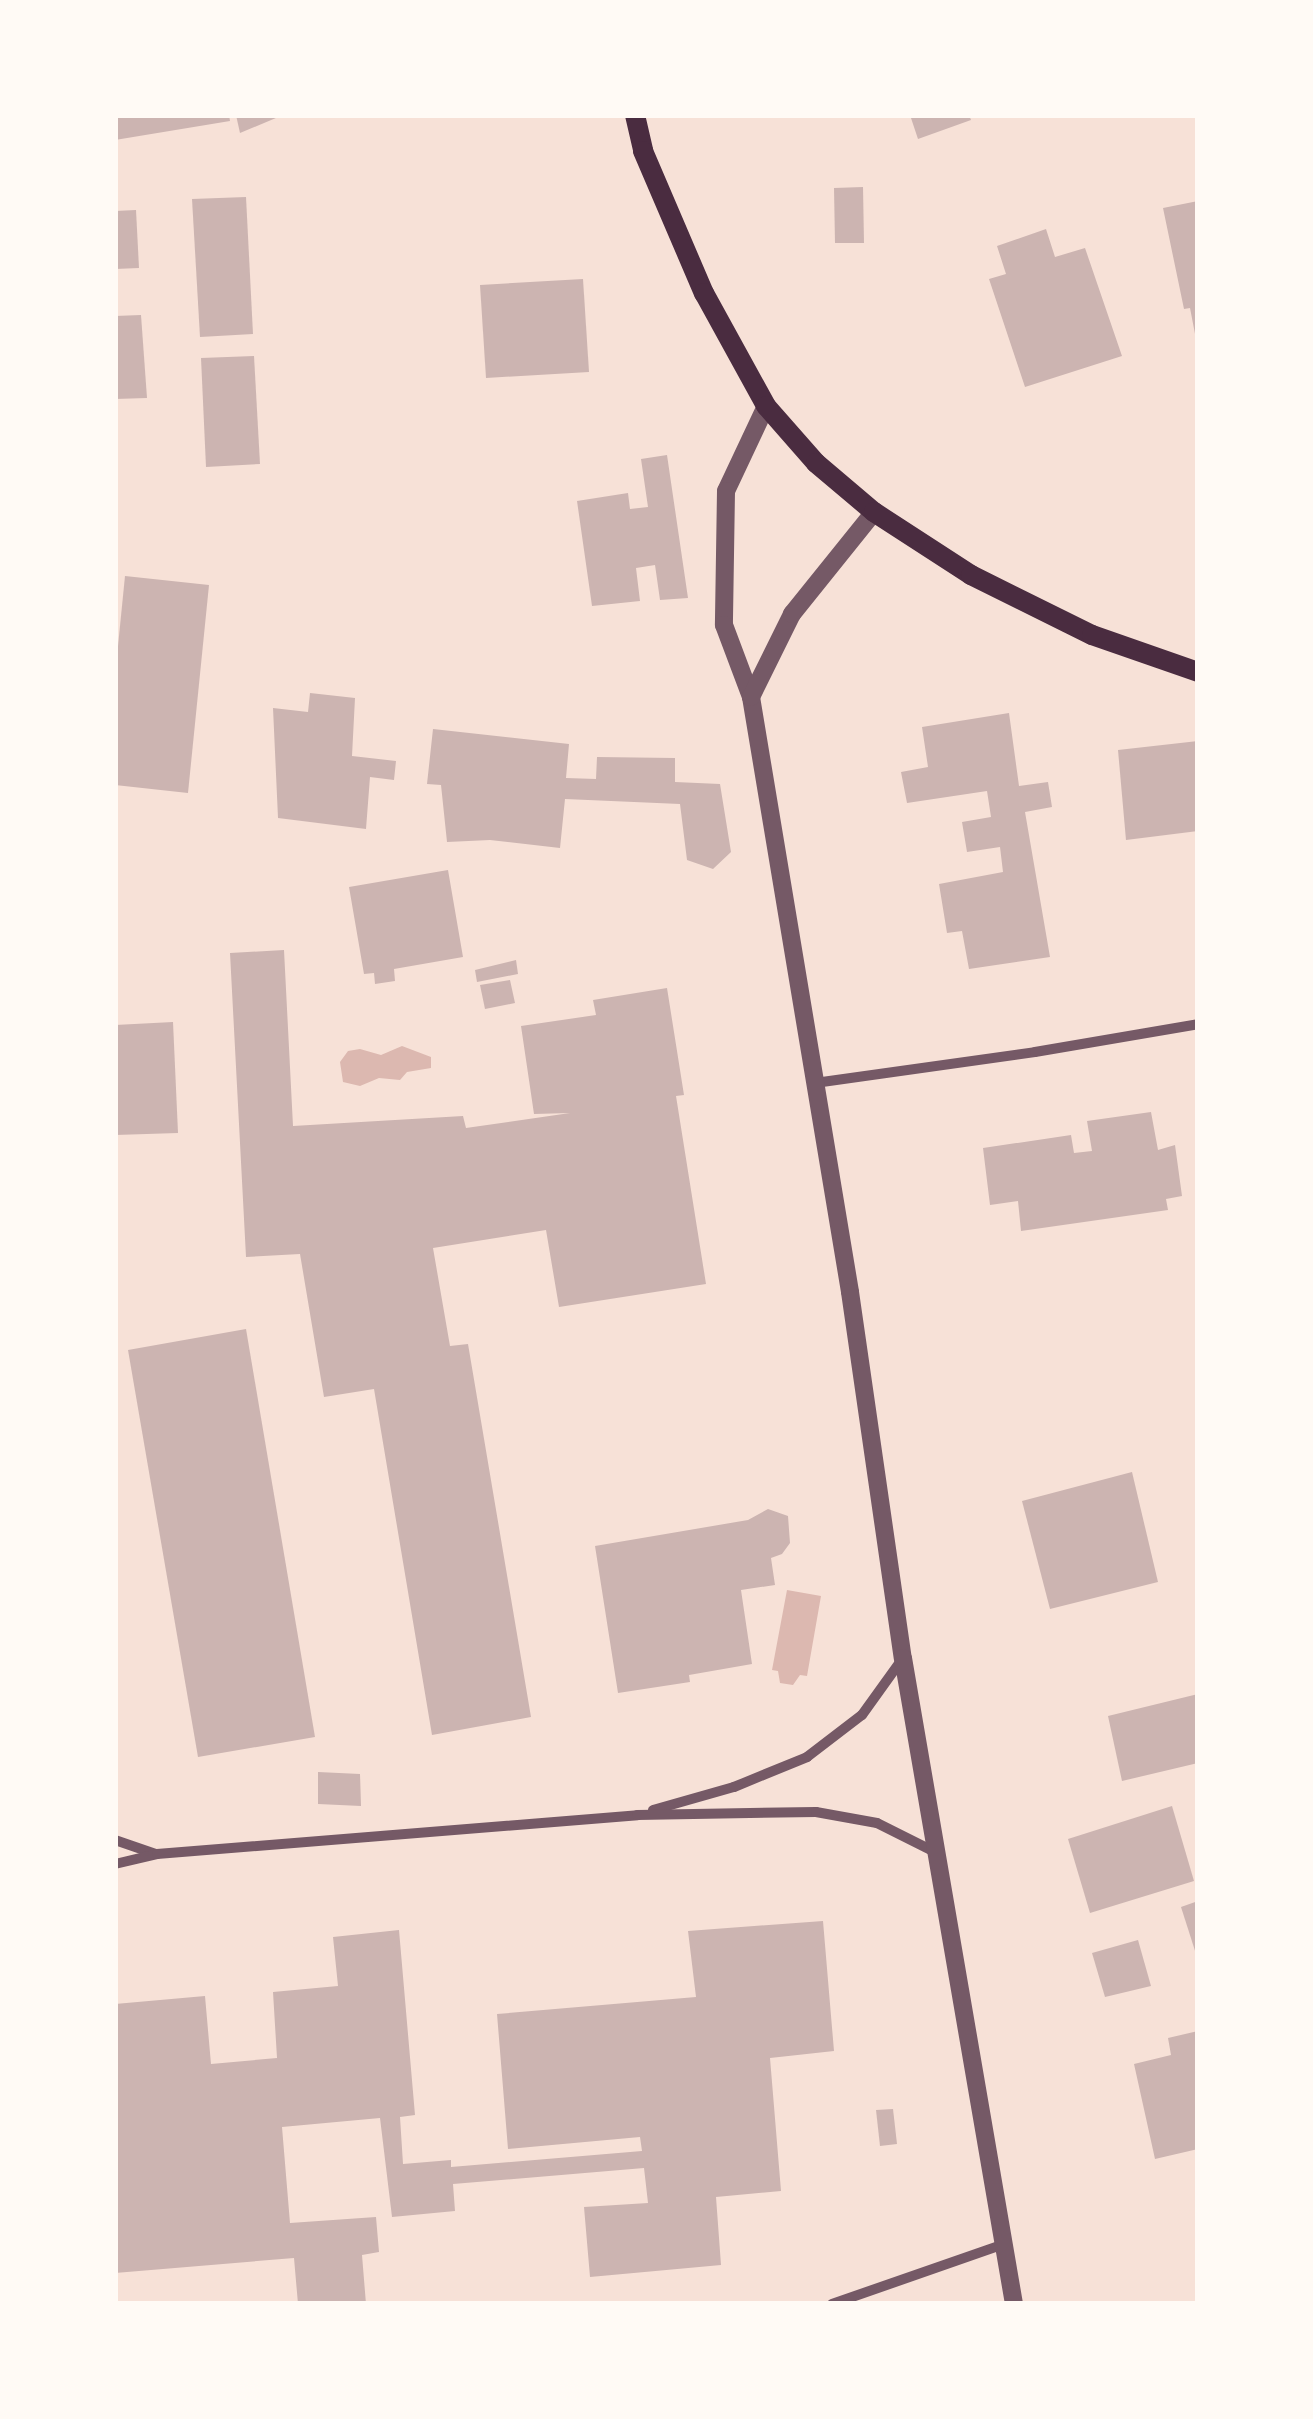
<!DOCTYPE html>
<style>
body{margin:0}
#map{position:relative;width:1313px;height:2419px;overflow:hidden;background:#f7e1d7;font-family:Arial,sans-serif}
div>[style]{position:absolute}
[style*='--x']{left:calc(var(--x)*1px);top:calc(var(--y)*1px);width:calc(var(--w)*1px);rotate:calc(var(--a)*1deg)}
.water>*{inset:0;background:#dcb8b0}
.building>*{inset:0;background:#ccb4b1}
.minor>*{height:10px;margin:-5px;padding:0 5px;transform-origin:5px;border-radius:5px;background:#755966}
.tertiary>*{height:18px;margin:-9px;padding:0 9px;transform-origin:9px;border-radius:9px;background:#755966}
.secondary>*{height:20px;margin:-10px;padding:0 10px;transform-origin:10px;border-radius:10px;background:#4a2c40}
span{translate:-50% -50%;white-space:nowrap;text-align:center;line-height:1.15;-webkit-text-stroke:9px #fffaf5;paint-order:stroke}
.frame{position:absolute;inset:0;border:118px solid #fffaf5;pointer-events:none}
</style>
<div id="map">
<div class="water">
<div style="clip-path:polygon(402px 1046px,431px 1057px,431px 1068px,407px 1072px,400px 1080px,379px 1078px,360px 1086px,343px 1082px,340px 1062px,348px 1051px,360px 1049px,381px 1055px)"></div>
<div style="clip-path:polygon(787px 1590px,821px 1596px,807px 1676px,800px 1675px,793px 1685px,780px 1683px,778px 1671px,772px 1670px)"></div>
</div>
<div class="building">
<div style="clip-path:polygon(115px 115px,229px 115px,230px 121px,115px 140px)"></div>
<div style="clip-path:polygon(236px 115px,283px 115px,240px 133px)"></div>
<div style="clip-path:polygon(910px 115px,969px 115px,971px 120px,918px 139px)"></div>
<div style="clip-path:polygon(863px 187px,864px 243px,835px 243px,834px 188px)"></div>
<div style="clip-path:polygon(246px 197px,253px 334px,200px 337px,192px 199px)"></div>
<div style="clip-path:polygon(1198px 201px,1198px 338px,1196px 339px,1190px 308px,1184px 309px,1163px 208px)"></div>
<div style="clip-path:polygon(136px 210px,139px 268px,115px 269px,115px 211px)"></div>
<div style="clip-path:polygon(1046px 229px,1055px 257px,1085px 248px,1122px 356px,1025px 387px,989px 279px,1006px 274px,997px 246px)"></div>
<div style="clip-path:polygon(583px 279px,589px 372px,486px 378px,480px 285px)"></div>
<div style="clip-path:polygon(141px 315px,147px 398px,115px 399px,115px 316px)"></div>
<div style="clip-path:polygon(254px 356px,260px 464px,206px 467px,201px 358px)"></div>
<div style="clip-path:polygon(667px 455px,688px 598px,660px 600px,655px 565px,636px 568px,640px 601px,592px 606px,577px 501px,628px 493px,630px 509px,648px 507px,641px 459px)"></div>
<div style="clip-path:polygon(125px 576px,209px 585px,188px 793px,115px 785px,115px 676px)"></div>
<div style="clip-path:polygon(310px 693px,355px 698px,352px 756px,396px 761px,394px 780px,370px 777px,366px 829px,278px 818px,273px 708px,308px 712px)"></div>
<div style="clip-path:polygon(1009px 713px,1019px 786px,1048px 782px,1052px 807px,1025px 812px,1050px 957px,969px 969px,962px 931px,947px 933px,939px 884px,1003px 872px,1000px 847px,967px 852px,962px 822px,991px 817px,987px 791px,907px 803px,901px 772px,928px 767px,922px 727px)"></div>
<div style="clip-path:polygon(433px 729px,569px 744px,566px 778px,596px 779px,597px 757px,675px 758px,675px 782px,720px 784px,731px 852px,713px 869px,687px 860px,680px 804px,565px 799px,560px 848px,490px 840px,447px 842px,441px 785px,427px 784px)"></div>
<div style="clip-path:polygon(1198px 741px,1198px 831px,1126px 840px,1118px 750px)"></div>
<div style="clip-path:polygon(448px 870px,463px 957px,394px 969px,395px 981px,375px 984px,374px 973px,364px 974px,349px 887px)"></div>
<div style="clip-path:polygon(284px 950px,293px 1126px,463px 1116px,466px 1128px,570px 1113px,534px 1114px,521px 1026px,596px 1015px,593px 1000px,667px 988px,684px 1095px,676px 1096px,706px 1284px,559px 1307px,546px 1230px,433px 1248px,450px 1346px,468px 1344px,531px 1717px,432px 1735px,374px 1389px,324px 1397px,300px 1254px,246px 1257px,230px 953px)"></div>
<div style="clip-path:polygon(516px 960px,518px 974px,477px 982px,475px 970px)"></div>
<div style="clip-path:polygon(510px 980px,515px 1003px,485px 1009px,480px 985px)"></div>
<div style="clip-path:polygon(173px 1022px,178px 1133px,115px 1135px,115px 1025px)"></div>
<div style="clip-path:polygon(1151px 1112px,1158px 1150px,1175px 1145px,1182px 1196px,1166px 1199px,1168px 1210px,1021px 1231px,1018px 1201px,990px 1205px,983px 1148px,1071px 1135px,1074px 1153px,1092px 1151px,1087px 1121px)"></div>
<div style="clip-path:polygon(246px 1329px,315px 1737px,198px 1757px,128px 1350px)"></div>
<div style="clip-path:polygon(1132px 1472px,1158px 1582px,1050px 1609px,1022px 1501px)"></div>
<div style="clip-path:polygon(768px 1509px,788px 1516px,790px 1543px,782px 1554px,771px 1558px,775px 1585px,741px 1590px,752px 1664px,689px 1675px,690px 1682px,618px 1693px,595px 1546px,748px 1520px)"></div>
<div style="clip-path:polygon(1198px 1694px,1198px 1763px,1122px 1781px,1108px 1716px)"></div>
<div style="clip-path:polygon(318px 1772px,360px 1774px,361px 1806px,318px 1804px)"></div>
<div style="clip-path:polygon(1172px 1806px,1194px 1881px,1090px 1913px,1068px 1839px)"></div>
<div style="clip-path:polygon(1198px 1901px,1198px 1957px,1197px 1957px,1181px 1907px)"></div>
<div style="clip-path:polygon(823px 1921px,834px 2051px,770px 2058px,781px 2191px,716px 2197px,721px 2265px,590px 2277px,584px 2207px,648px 2203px,644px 2168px,453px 2184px,455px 2211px,392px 2217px,380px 2118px,282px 2127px,290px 2223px,376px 2217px,379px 2252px,362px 2255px,366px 2304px,298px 2304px,294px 2258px,115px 2273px,115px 2004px,205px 1996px,211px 2064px,277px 2058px,273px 1992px,338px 1986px,333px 1937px,399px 1930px,415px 2115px,400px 2117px,403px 2164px,451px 2160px,451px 2167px,642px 2151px,640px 2137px,508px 2149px,497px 2014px,696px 1997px,688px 1931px)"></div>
<div style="clip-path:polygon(1138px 1940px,1151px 1986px,1105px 1997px,1092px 1953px)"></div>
<div style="clip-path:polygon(1198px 2031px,1198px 2149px,1155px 2159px,1134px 2064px,1171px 2055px,1168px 2038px)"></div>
<div style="clip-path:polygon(893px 2109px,897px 2144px,880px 2146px,876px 2110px)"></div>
</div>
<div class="minor">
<div style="--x:815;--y:1083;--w:222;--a:-8"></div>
<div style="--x:1035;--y:1052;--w:165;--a:-9.7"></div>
<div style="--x:653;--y:1810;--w:84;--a:-15.9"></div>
<div style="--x:734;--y:1787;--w:79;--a:-22.3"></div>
<div style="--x:807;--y:1757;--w:69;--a:-37.4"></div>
<div style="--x:862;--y:1715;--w:70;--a:-54.3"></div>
<div style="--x:115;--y:1840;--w:43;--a:18.9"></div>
<div style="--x:115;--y:1864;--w:43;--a:-13.4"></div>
<div style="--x:157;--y:1854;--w:482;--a:-4.6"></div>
<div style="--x:637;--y:1815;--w:179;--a:-1"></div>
<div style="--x:816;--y:1812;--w:62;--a:10.2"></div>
<div style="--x:877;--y:1823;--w:67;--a:26.6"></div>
<div style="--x:832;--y:2304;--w:182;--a:-19.2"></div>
</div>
<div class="tertiary">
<div style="--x:766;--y:406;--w:94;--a:115.2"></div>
<div style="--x:726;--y:491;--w:134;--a:90.9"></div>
<div style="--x:724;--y:625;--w:77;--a:69.4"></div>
<div style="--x:751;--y:697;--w:603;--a:80.55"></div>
<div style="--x:850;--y:1292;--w:370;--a:81.8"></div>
<div style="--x:903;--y:1658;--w:655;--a:80.25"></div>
<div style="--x:751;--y:697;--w:93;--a:-63.7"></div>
<div style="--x:792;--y:614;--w:131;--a:-51.2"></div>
</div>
<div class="secondary">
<div style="--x:635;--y:115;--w:37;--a:77"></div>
<div style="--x:643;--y:151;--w:155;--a:66.8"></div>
<div style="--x:704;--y:293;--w:129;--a:61.2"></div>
<div style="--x:766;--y:406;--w:76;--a:48.7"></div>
<div style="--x:816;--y:463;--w:76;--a:40.2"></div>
<div style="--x:874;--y:512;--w:116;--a:33"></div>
<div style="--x:971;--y:575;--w:135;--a:26.4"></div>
<div style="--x:1092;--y:635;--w:112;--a:19.2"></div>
</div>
<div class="frame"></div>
</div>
